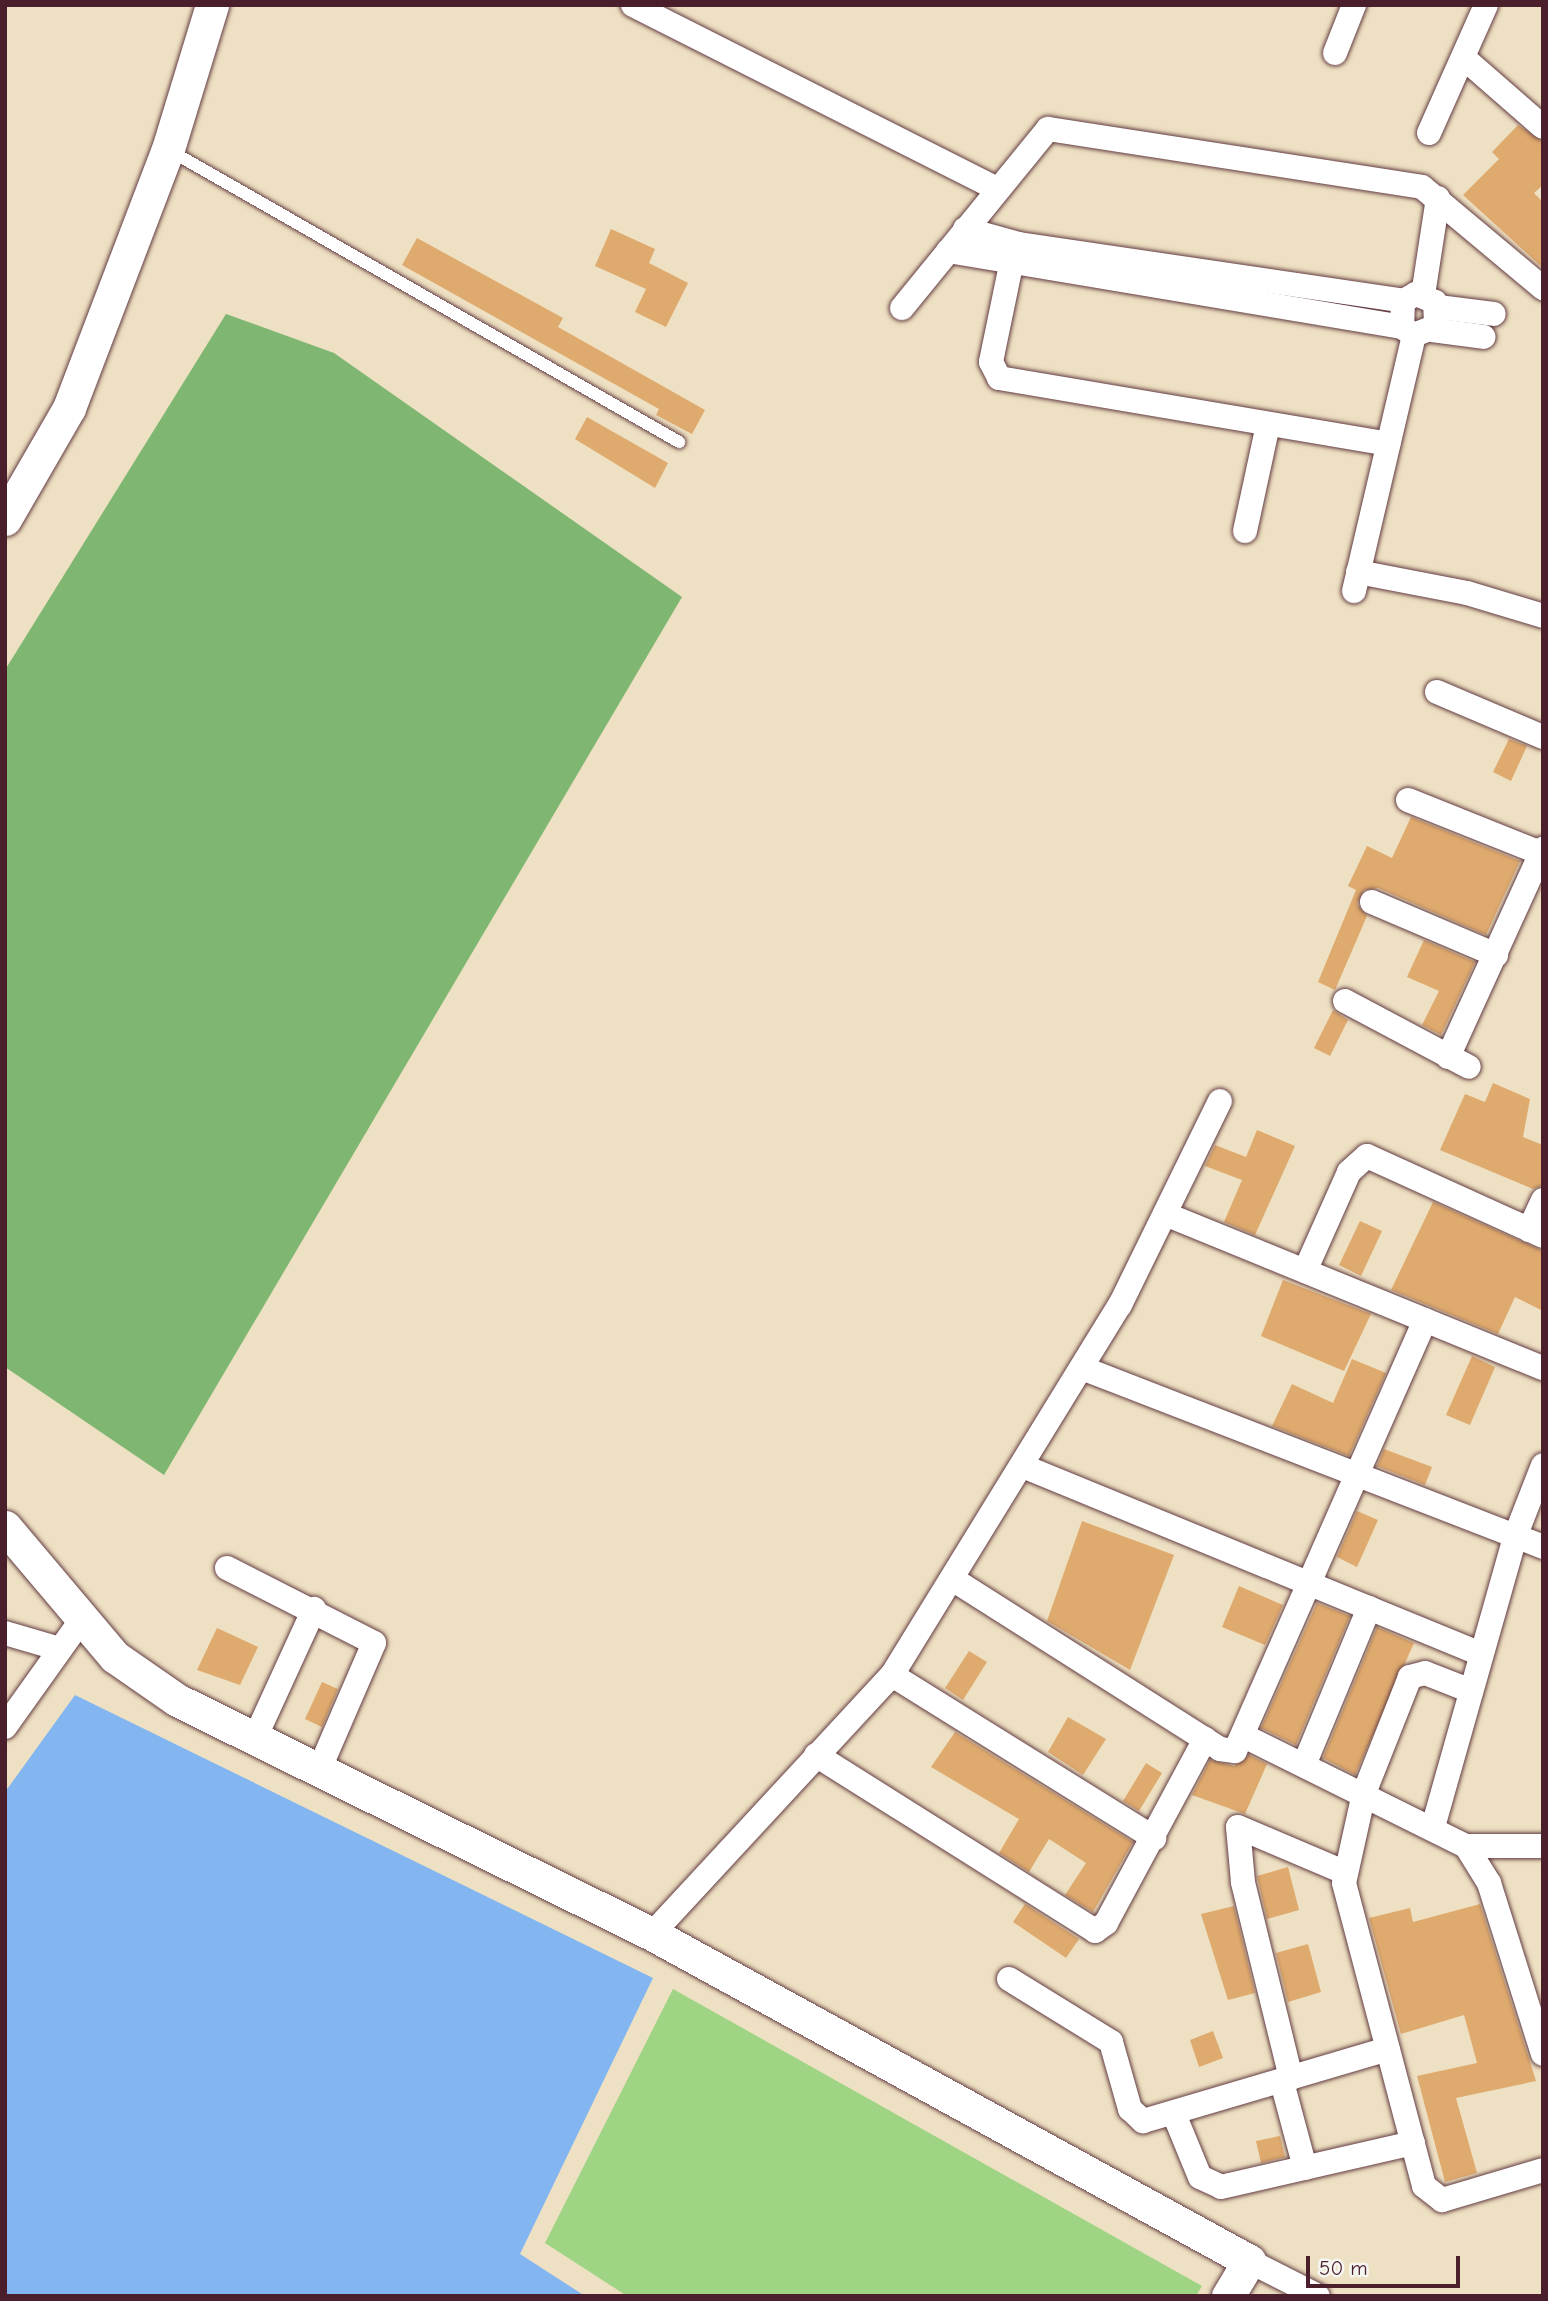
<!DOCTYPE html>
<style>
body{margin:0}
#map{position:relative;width:1548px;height:2301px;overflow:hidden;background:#eee0c2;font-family:"Comic Neue",sans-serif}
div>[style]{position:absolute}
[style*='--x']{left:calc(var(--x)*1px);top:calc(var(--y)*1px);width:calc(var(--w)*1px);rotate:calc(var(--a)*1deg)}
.green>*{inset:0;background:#9fd485}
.forest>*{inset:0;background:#7fb672}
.water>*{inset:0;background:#83b6f0}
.building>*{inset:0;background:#dfaa6e}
.roads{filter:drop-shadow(0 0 2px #633c42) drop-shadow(0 0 2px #633c42)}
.service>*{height:12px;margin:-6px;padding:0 6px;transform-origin:6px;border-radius:6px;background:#fff}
.minor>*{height:24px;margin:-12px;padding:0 12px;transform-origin:12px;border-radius:12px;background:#fff}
.secondary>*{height:33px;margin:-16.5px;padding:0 16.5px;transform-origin:16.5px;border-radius:16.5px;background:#fff}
span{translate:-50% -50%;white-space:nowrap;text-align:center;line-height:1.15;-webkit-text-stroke:5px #f6f6f2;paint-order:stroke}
.frame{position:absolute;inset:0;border:7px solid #4a1f2b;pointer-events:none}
.scale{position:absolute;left:1306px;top:2256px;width:154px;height:32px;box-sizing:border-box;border:4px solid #4a1f2b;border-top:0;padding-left:9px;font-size:21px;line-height:24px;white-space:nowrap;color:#4a1f2b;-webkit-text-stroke:5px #f6f6f2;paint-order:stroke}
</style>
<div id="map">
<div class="green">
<div style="clip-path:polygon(673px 1989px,1202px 2286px,1196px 2296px,627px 2296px,545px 2243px)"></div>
</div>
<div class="forest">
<div style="clip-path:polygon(226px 314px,334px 353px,682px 597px,164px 1475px,5px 1367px,5px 670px)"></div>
</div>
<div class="water">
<div style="clip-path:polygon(75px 1695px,653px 1978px,520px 2254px,585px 2296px,5px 2296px,5px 1792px)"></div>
</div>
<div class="building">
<div style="clip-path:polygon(1518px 125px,1543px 142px,1543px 185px,1534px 193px,1543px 202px,1543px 268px,1463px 195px,1499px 159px,1492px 152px)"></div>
<div style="clip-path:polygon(611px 229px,655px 249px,649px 263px,688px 283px,666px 327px,635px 312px,646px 289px,595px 266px)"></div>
<div style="clip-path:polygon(417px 238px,563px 318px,558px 327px,705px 410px,692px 434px,656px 415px,659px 409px,402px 265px)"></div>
<div style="clip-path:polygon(587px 417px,668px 463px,655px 488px,575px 439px)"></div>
<div style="clip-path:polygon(1509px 739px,1527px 746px,1511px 781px,1493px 772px)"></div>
<div style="clip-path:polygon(1411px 817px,1520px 861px,1486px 935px,1378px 888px,1364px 890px,1357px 904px,1367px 916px,1335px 990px,1318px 982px,1356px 890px,1348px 886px,1367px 846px,1392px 858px)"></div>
<div style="clip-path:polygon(1424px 940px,1475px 962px,1441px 1035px,1422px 1025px,1439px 991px,1407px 977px)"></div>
<div style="clip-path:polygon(1333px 1010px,1348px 1020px,1330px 1056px,1314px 1048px)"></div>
<div style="clip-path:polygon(1493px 1083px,1530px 1099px,1523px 1137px,1543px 1145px,1543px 1185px,1533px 1189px,1440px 1150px,1465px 1094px,1485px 1102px)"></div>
<div style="clip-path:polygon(1257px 1130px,1295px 1146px,1255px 1235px,1224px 1222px,1242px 1180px,1205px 1166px,1215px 1145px,1246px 1157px)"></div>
<div style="clip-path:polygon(1433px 1202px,1543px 1251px,1543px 1311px,1515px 1297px,1498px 1334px,1391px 1290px)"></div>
<div style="clip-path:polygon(1360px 1221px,1382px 1231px,1361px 1276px,1339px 1265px)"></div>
<div style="clip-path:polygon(1283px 1280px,1371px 1314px,1344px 1371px,1261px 1336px)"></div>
<div style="clip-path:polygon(1472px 1356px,1495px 1367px,1470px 1425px,1446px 1415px)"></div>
<div style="clip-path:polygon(1352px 1359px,1386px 1373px,1349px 1456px,1272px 1426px,1292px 1384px,1333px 1403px)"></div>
<div style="clip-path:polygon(1384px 1449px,1432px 1467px,1425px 1485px,1377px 1466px)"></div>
<div style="clip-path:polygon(1357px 1511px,1378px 1520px,1357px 1567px,1337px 1557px)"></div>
<div style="clip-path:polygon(1082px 1521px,1174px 1555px,1130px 1670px,1047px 1621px)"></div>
<div style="clip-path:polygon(1239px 1586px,1283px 1605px,1265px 1645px,1222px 1627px)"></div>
<div style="clip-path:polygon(1317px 1603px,1350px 1616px,1296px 1745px,1261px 1728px)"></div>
<div style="clip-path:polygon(1377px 1627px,1414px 1643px,1355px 1775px,1323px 1758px)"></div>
<div style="clip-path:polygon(217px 1628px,258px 1647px,240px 1685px,197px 1670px)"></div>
<div style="clip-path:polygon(969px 1651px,987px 1662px,963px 1700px,945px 1688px)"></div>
<div style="clip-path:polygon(322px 1682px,338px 1689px,322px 1727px,305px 1719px)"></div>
<div style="clip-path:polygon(1068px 1717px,1106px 1739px,1083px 1775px,1048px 1752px)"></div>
<div style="clip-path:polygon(955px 1732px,1133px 1842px,1093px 1912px,1065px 1895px,1086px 1863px,1049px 1839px,1029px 1872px,999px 1853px,1019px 1819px,931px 1767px)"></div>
<div style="clip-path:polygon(1249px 1755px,1267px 1764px,1245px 1814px,1192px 1795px,1210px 1760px,1234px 1766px)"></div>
<div style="clip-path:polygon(1146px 1763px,1162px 1773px,1139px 1811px,1123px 1801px)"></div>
<div style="clip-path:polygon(1288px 1867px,1299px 1910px,1267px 1919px,1257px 1876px)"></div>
<div style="clip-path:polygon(1025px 1904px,1079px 1939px,1066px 1958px,1013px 1922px)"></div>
<div style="clip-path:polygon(1480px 1904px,1536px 2081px,1456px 2098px,1477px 2173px,1445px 2182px,1417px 2076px,1477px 2063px,1464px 2015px,1401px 2034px,1369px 1918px,1410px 1908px,1413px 1922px)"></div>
<div style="clip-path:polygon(1234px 1906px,1255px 1993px,1228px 2000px,1201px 1914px)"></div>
<div style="clip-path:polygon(1308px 1944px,1321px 1992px,1288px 2002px,1276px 1953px)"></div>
<div style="clip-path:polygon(1213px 2031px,1223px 2058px,1199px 2067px,1190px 2040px)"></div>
<div style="clip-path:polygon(1280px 2136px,1285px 2157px,1261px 2163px,1256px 2141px)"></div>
</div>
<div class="roads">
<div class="service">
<div style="--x:169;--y:150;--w:588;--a:29.79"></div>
</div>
<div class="minor">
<div style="--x:633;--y:5;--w:408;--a:26.8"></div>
<div style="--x:1335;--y:53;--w:52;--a:-68.4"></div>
<div style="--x:1465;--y:59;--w:103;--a:41.1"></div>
<div style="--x:1429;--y:133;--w:140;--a:-66"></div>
<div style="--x:965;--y:229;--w:56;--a:15.5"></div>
<div style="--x:1019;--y:244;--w:388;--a:8.4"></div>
<div style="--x:948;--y:251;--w:460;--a:9.5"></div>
<div style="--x:1402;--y:327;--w:14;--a:34"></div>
<div style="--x:1414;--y:335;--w:24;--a:-22"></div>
<div style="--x:1436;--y:326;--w:24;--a:-92"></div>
<div style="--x:1435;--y:302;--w:21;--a:-157"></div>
<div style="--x:1416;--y:294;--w:15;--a:152"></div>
<div style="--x:1403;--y:301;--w:26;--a:92"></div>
<div style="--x:1011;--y:265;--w:99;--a:101.7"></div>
<div style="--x:991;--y:362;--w:18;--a:63"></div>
<div style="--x:999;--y:378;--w:395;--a:9.6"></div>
<div style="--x:1423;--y:295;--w:98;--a:-81.2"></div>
<div style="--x:1438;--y:307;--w:56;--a:7.1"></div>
<div style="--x:902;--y:308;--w:231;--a:-50.8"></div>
<div style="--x:1048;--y:129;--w:378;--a:8.8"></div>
<div style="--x:1422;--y:187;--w:158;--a:39.9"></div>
<div style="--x:1432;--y:330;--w:52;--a:7.7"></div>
<div style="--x:1245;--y:531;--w:108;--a:-77.8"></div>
<div style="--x:1358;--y:572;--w:111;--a:10.9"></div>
<div style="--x:1467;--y:593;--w:79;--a:16.8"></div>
<div style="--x:1354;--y:591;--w:263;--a:-76.8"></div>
<div style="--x:1437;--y:692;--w:115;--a:23"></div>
<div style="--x:1408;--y:800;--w:145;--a:21.8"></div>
<div style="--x:1372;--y:902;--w:135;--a:23.1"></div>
<div style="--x:1345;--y:1001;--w:140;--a:28"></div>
<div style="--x:1448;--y:1057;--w:229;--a:-65.5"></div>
<div style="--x:1165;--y:1214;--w:408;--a:22.2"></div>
<div style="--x:1529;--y:1230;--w:33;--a:-65"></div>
<div style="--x:1305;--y:1271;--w:108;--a:-66"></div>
<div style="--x:1349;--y:1172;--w:24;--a:-42"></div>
<div style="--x:1367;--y:1156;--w:193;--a:24.4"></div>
<div style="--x:1082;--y:1368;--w:495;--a:21.2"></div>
<div style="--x:1025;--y:1467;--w:493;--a:22.3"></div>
<div style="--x:227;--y:1568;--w:165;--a:27"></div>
<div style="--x:374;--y:1643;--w:138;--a:113.4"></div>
<div style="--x:954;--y:1580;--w:315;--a:32.4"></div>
<div style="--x:1220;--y:1749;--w:15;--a:8"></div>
<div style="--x:1235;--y:1751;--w:471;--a:-66.2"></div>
<div style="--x:5;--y:1633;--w:57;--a:16.2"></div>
<div style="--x:892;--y:1675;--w:309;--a:31.9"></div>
<div style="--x:1471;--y:1691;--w:49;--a:-158.6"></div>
<div style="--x:1425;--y:1673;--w:16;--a:165"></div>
<div style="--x:1410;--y:1677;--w:125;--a:111.6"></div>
<div style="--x:1364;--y:1793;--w:92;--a:102.5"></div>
<div style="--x:1344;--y:1883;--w:313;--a:75.2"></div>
<div style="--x:1424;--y:2186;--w:23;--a:38"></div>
<div style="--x:1442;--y:2200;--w:105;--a:-16.5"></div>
<div style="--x:5;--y:1727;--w:129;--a:-54.5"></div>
<div style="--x:1244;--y:1736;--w:248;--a:26.4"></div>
<div style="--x:1466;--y:1846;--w:44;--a:58.1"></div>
<div style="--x:1489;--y:1883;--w:179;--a:72.5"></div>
<div style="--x:255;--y:1738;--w:142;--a:-65.4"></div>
<div style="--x:816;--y:1755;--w:330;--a:32.2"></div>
<div style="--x:1095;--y:1931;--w:14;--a:-36"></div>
<div style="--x:1106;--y:1923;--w:209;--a:-61.7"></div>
<div style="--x:1304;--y:1765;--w:170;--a:-67.5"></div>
<div style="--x:1433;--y:1827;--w:301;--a:-74.2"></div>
<div style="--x:1515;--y:1537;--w:77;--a:-68.7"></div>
<div style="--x:1466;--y:1846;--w:77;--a:0"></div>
<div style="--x:652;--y:1934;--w:353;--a:-47.2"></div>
<div style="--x:892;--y:1675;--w:435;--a:-58.4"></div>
<div style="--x:1120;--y:1305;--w:227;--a:-63.9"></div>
<div style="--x:1009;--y:1979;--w:120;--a:31.7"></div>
<div style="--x:1111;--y:2042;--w:70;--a:74.2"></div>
<div style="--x:1130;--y:2109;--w:18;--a:43"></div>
<div style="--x:1143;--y:2121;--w:255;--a:-16.4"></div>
<div style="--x:1291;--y:2078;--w:202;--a:-103.8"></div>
<div style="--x:1243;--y:1882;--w:55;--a:-95.2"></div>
<div style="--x:1238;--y:1827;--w:115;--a:23"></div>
<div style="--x:1282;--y:2082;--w:89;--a:75"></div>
<div style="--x:1174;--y:2114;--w:68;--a:67.6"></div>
<div style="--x:1200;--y:2177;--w:23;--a:25"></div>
<div style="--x:1221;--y:2187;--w:197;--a:-12.9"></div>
<div style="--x:1249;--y:2261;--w:77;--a:26.9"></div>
</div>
<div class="secondary">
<div style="--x:5;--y:519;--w:128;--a:-60"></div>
<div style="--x:69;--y:408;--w:277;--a:-69.1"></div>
<div style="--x:168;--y:149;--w:151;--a:-73"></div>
<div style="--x:5;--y:1527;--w:170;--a:49.8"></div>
<div style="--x:115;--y:1657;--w:75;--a:34.7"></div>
<div style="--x:177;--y:1700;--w:530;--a:26.23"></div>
<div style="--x:652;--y:1934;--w:681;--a:28.71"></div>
<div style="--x:1249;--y:2261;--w:41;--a:121"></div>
</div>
</div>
<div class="frame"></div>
<div class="scale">50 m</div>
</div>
